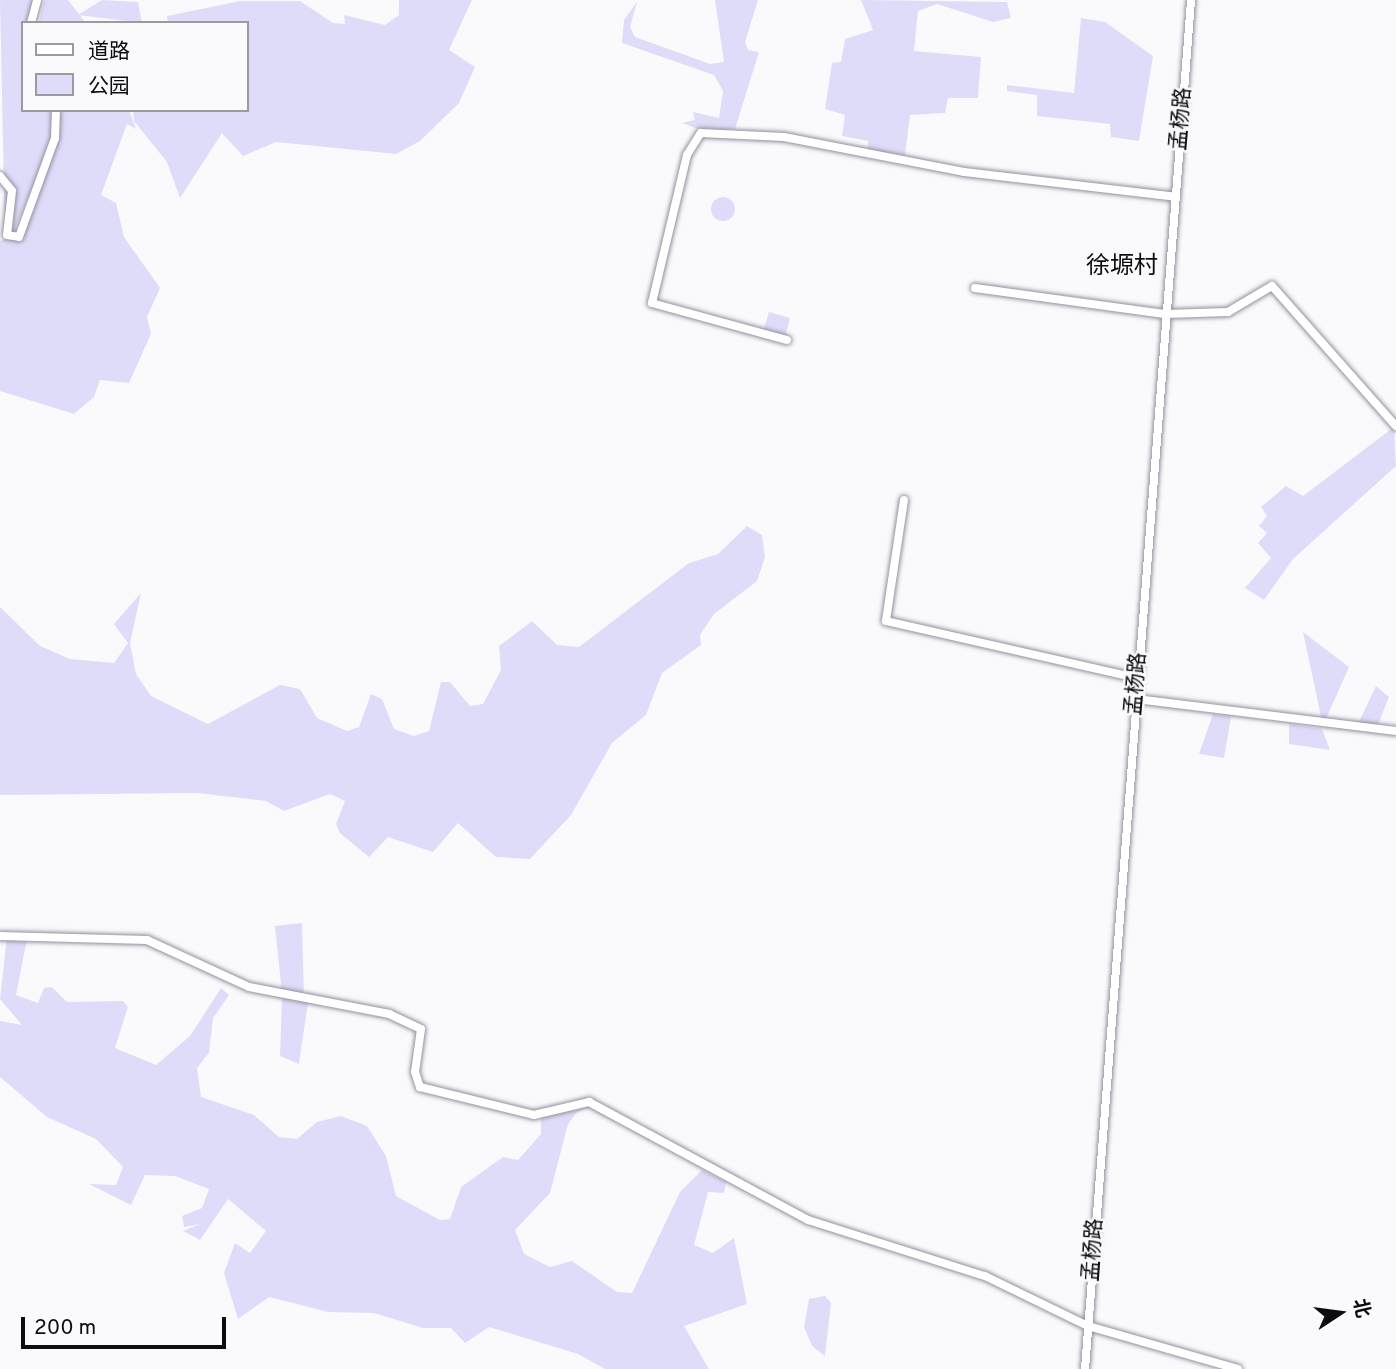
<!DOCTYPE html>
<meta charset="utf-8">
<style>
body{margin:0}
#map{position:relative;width:1396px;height:1369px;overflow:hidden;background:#fafafd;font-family:Overpass,"Noto Sans SC",sans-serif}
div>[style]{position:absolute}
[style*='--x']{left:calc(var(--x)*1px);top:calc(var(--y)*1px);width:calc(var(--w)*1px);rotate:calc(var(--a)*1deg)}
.green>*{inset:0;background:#dfdcfa}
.round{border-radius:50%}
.roads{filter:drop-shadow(0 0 2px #92919e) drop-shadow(0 0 2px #92919e)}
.minor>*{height:8px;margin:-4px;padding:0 4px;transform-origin:4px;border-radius:4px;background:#fff}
span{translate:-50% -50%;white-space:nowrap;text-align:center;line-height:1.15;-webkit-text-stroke:5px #fafafd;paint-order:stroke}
.street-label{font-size:21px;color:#0d0c11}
.quarter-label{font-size:24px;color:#0d0c11}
.legend{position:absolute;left:21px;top:21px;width:228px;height:91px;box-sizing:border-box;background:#fafafd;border:2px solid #9b9b9f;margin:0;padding:9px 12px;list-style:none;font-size:21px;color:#0d0c11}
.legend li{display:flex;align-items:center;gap:14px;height:35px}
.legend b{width:35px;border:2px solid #9b9b9f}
.north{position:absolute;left:1305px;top:1278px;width:70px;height:70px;-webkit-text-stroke:5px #fafafd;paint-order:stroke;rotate:77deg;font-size:19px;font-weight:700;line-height:28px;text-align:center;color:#0d0c11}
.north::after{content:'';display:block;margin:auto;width:24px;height:32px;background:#0d0c11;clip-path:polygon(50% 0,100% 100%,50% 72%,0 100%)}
.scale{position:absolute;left:21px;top:1317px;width:205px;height:32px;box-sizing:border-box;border:4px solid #0d0c11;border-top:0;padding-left:9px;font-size:21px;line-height:24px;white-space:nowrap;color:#0d0c11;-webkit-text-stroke:5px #fafafd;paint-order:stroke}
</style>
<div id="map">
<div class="green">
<div style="clip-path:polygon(0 0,41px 0,35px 23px,23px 23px,23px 110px,53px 110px,53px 139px,13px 233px,5px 238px)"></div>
<div style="clip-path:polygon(44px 0,68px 0,86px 23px,39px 23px)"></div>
<div style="clip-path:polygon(102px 0,138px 2px,142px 23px,78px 15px)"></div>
<div style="clip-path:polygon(399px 0,472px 0,449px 50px,475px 67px,459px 103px,420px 141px,396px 154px,276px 142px,243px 156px,222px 133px,180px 198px,167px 162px,134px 121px,133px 110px,247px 110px,247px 23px,168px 23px,167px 16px,240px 1px,300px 1px,333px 23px,345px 24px,344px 15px,385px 25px,399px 15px)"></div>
<div style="clip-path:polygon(715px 0,758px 0,745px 42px,748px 50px,759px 52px,735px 129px,701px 130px,682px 123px,695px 120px,693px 112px,719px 118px,723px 91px,714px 75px,622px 43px,624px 20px,637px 2px,630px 27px,635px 37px,710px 64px,724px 62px)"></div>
<div style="clip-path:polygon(861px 0,1007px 2px,1011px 18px,993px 22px,937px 4px,918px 11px,914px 51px,981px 57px,978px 98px,948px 98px,945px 113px,910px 115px,905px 155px,868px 150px,868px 141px,842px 136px,845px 115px,825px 109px,832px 63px,841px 62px,845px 39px,873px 30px)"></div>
<div style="clip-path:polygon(1081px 18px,1105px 22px,1153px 56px,1139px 141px,1111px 137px,1110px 124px,1037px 116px,1037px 95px,1007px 91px,1007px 85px,1074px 93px)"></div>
<div style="clip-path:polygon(60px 110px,129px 110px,136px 129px,127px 124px,101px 195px,116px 203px,124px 237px,160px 288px,147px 317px,151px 334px,129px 383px,100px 380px,94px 397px,74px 414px,0 391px,0 241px,18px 234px,58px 141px)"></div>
<div class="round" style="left:711px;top:197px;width:24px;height:24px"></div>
<div style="clip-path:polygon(769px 312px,790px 318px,785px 338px,763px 331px)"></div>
<div style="clip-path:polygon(1394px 427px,1396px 466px,1293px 559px,1264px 600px,1245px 588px,1271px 558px,1258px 543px,1267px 533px,1259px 526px,1267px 516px,1261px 507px,1286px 486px,1303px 496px)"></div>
<div style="clip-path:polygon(747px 526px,762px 535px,765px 557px,757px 581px,714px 614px,700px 635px,701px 645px,662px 673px,646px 715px,612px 743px,571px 815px,530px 859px,496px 857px,458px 823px,433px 852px,388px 837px,369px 857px,340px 833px,336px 824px,345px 801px,330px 794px,284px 811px,266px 801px,197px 793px,0 795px,0 607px,40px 646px,70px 659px,114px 663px,128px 643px,114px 624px,141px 593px,130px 643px,136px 674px,151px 696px,208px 724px,280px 685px,300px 689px,317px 718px,347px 731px,359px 727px,371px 694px,382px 699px,394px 729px,414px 736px,429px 731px,441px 682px,450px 682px,470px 706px,483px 704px,501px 670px,499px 646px,532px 621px,557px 645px,579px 647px,689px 563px,718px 554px)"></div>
<div style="clip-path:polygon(1303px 632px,1349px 667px,1323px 726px)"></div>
<div style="clip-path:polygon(1376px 686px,1389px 697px,1375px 732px,1355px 730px)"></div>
<div style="clip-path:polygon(1213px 714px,1231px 717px,1224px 758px,1199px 754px)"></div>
<div style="clip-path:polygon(1289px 724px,1322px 729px,1330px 750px,1289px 744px)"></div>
<div style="clip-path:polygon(302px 923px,304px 998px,282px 994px,275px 926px)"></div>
<div style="clip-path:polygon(7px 936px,27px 939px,16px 995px,38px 1003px,44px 988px,52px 987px,67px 1002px,123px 1001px,128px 1007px,115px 1048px,156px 1065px,190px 1036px,221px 988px,229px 995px,213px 1018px,209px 1053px,197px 1068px,201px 1097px,254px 1115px,279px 1137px,297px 1139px,317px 1122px,341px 1116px,367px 1126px,386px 1156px,396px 1196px,440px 1220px,450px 1219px,461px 1187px,503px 1157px,518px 1160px,541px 1134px,541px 1118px,596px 1105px,577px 1112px,568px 1124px,550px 1193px,515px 1230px,524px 1254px,550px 1267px,572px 1261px,617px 1292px,632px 1293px,680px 1192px,702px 1170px,726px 1182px,724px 1193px,708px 1192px,694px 1245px,713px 1253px,734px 1238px,747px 1304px,684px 1326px,709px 1369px,605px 1369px,578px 1354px,489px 1327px,465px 1343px,451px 1328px,423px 1328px,374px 1313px,328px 1312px,269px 1297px,238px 1319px,224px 1273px,235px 1243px,250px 1253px,266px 1231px,228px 1199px,200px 1240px,183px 1231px,200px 1224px,184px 1227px,182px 1216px,202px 1208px,209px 1189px,175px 1176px,145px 1175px,131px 1205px,89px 1184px,116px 1185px,123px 1167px,96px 1139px,47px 1117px,0 1077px,0 1021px,22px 1025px,0 999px)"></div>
<div style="clip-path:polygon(282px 998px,308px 1002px,299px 1064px,280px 1056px)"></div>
<div style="clip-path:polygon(825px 1296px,831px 1303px,825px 1356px,812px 1346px,804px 1327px,809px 1299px)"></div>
</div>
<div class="roads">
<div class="minor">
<div style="--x:31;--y:23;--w:24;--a:-75"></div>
<div style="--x:0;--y:176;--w:19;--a:51"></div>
<div style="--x:12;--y:191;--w:44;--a:96.5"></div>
<div style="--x:7;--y:235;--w:12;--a:9"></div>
<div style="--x:19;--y:237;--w:105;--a:-70"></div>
<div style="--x:55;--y:138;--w:28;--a:-88"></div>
<div style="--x:975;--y:288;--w:193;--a:7.8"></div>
<div style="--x:1166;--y:314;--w:62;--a:-1.8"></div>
<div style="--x:1228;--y:312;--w:51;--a:-30.6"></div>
<div style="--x:1272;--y:286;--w:187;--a:48.5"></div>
<div style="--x:787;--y:340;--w:140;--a:-164.7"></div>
<div style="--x:652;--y:303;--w:152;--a:-76.7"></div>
<div style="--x:687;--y:155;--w:26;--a:-58"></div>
<div style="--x:701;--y:133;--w:83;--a:2.8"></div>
<div style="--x:784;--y:137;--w:183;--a:11"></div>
<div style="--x:964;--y:172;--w:213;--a:6.7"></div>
<div style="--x:904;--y:500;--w:122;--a:98.5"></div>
<div style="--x:886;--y:621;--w:257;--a:12.8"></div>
<div style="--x:1136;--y:699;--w:262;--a:7"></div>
<div style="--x:0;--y:936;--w:147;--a:1.6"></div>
<div style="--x:147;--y:940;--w:112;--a:24.7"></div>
<div style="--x:249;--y:987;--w:143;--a:10.9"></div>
<div style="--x:389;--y:1014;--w:35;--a:25"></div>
<div style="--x:421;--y:1029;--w:43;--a:97.9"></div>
<div style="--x:415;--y:1072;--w:16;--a:72"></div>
<div style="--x:420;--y:1087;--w:117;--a:13.8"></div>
<div style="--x:534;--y:1115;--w:57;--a:-13.3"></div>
<div style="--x:589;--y:1102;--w:249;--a:28.3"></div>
<div style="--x:808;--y:1220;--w:186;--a:17.6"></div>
<div style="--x:985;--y:1276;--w:114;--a:25.9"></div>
<div style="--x:1088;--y:1326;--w:156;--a:16"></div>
<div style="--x:1085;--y:1369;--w:1373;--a:-85.57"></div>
</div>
</div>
<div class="street-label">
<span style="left:1182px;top:119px;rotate:-85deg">孟杨路</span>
<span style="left:1137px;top:684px;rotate:-85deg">孟杨路</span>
<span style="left:1094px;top:1250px;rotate:-86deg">孟杨路</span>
</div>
<div class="quarter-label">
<span style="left:1122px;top:268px">徐塬村</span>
</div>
<ul class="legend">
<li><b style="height:9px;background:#fff"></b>道路</li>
<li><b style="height:19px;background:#dfdcfa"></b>公园</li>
</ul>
<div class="north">北</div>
<div class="scale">200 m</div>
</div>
